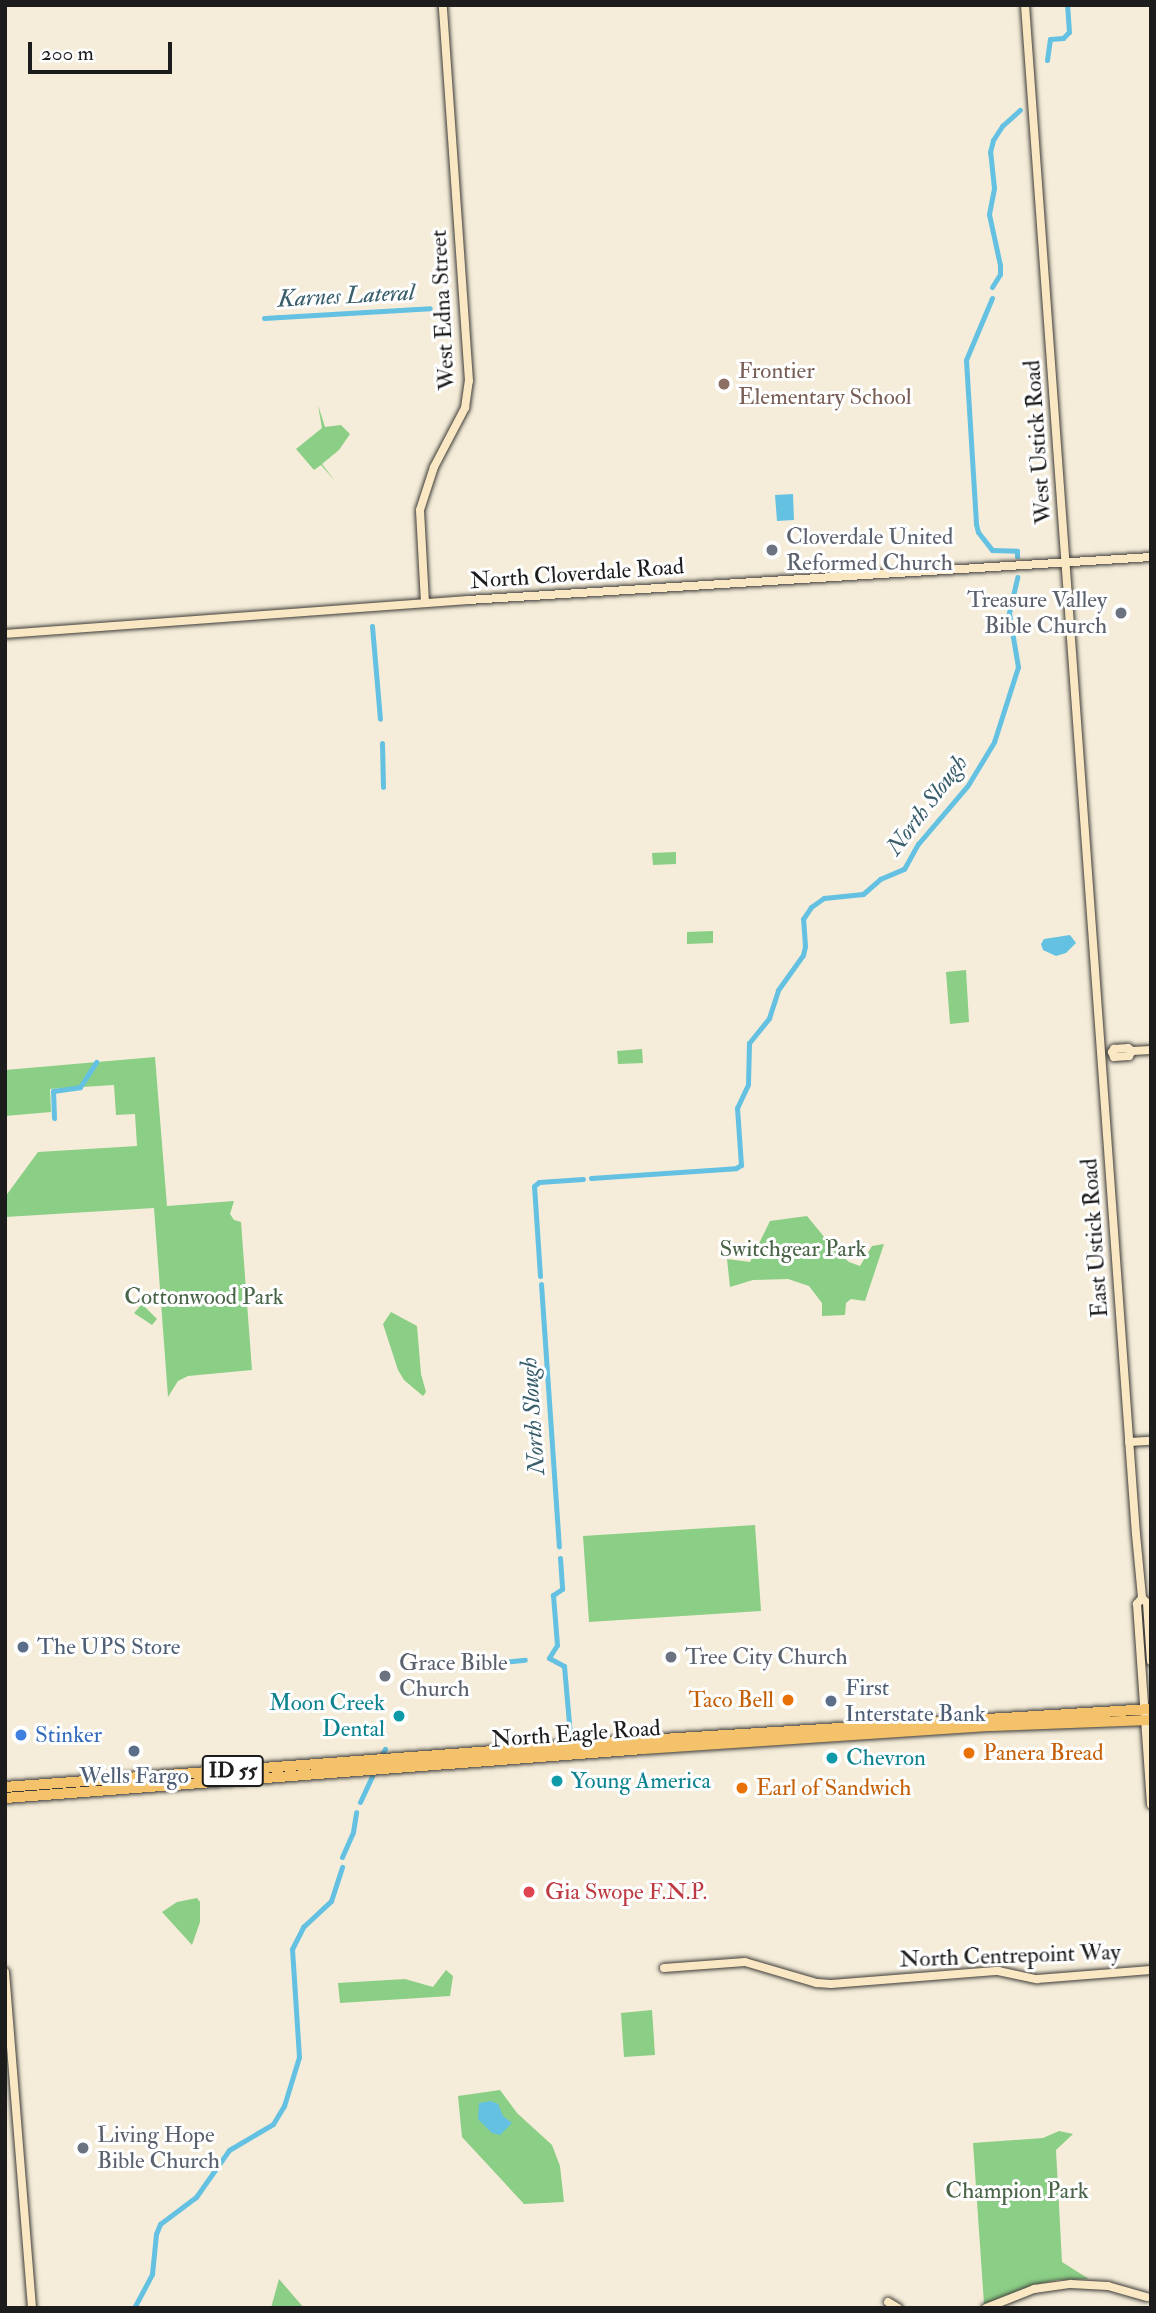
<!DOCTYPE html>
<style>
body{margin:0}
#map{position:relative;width:1156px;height:2313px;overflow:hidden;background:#f5edd9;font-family:"IM FELL Double Pica",serif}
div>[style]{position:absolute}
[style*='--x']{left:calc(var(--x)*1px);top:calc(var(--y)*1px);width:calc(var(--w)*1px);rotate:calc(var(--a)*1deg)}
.green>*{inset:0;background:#8bce86}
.water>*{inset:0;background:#64c1e2}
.canal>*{height:5px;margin:-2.5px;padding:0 2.5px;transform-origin:2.5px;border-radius:2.5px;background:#64c1e2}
.roads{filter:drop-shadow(0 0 2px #3d3b38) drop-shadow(0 0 2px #3d3b38)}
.secondary>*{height:8px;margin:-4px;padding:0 4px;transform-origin:4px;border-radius:4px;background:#fae7c3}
.highway>*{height:10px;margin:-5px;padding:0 5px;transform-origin:5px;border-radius:5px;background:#f3c26a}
.dots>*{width:19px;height:19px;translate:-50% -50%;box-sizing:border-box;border:4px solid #fff;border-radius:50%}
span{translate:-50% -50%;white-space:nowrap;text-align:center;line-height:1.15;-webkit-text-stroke:6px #fff;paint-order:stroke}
.shield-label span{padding:2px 5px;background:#fff;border:2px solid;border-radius:5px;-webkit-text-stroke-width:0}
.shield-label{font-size:21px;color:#1c1c1c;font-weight:700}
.street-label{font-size:23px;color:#1c1c1c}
.education-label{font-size:23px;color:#785e54}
.left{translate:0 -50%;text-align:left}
.worship-label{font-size:23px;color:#5b616d}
.right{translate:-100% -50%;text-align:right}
.park-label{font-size:23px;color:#486346}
.service-label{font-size:23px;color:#4e5e75}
.food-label{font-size:23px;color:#c56008}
.culture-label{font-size:23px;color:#0d838f}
.shop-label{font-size:23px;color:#366cbe}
.health-label{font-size:23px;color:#be3a42}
.water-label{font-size:24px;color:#395e6b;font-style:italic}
.frame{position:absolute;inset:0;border:7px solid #1c1c1c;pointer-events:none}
.scale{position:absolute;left:28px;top:42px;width:144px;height:32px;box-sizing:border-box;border:4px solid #1c1c1c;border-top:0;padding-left:9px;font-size:21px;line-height:24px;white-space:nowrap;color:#1c1c1c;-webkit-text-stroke:5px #fff;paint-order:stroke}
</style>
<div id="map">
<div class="green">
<div style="clip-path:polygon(318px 405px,325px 427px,341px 425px,350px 434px,339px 450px,322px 464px,335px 481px,321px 465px,314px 470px,296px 449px,322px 428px)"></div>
<div style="clip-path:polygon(676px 852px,676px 864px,653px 865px,652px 853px)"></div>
<div style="clip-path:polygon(713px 931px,713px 943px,687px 944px,687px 932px)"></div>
<div style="clip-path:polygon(966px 970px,969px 1022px,950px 1024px,946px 972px)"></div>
<div style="clip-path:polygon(642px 1049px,643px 1063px,618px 1064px,617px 1051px)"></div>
<div style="clip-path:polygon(155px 1057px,167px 1206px,234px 1201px,230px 1214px,234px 1220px,241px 1222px,252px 1370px,188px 1376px,178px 1381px,168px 1397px,154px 1208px,5px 1217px,5px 1197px,38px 1152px,137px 1146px,135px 1114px,116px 1115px,114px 1085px,50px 1089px,51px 1112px,5px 1116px,5px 1070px)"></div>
<div style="clip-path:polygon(807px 1216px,834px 1249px,849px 1262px,860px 1266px,872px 1246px,884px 1244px,865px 1301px,851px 1299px,846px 1303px,845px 1315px,822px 1316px,822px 1303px,809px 1286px,788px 1279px,753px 1280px,730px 1287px,727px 1259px,750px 1262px,770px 1221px)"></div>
<div style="clip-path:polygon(142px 1304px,157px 1319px,152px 1325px,134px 1313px)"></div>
<div style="clip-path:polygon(391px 1312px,417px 1326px,421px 1374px,426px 1392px,423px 1396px,404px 1380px,398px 1370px,383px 1324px)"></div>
<div style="clip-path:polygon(755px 1525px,761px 1611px,589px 1622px,583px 1536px)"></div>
<div style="clip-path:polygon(197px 1898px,200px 1902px,200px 1922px,192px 1945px,162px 1912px,177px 1902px)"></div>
<div style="clip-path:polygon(446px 1970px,453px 1976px,450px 1996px,340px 2003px,338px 1983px,405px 1979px,433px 1987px)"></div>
<div style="clip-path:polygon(652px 2010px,655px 2055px,624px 2057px,621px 2013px)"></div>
<div style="clip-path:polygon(500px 2090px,517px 2113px,552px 2145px,560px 2166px,564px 2202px,524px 2204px,462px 2137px,458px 2096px)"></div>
<div style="clip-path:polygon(1059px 2131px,1073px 2134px,1056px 2150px,1062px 2262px,1089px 2279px,1057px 2280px,1033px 2285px,984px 2304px,973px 2143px,1043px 2138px)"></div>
<div style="clip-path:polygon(279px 2279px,304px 2308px,271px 2308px)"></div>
</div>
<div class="water">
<div style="clip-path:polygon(793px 494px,794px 520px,777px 521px,775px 495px)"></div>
<div style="clip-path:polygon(1070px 935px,1076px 943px,1066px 953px,1056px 956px,1043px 950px,1041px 944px,1044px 939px)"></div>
<div style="clip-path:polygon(491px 2101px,498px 2104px,503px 2116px,512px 2123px,500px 2135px,492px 2133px,478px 2119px,479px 2103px)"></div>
</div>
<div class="canal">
<div style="--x:1047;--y:60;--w:21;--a:-82"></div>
<div style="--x:1050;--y:39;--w:13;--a:-4"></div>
<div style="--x:1063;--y:38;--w:8;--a:-45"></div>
<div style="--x:1069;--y:32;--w:27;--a:-94"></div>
<div style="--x:992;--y:287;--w:15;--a:-58"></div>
<div style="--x:1000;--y:274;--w:9;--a:-90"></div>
<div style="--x:1000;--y:265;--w:52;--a:-102.2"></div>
<div style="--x:989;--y:214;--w:26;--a:-79"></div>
<div style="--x:994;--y:188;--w:36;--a:-96"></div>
<div style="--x:990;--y:152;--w:12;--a:-76"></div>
<div style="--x:993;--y:140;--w:17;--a:-57"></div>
<div style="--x:1002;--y:126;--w:24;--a:-42"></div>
<div style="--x:992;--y:298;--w:67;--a:112.8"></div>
<div style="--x:966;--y:360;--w:164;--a:86.5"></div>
<div style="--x:976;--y:524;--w:8;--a:76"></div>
<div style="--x:978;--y:532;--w:23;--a:52"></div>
<div style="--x:992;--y:550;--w:25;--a:2"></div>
<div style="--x:1017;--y:551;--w:5;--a:90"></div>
<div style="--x:264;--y:318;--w:166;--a:-3.4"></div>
<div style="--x:372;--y:626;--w:93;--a:85.1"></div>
<div style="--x:382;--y:743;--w:44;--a:88.7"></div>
<div style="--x:54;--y:1118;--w:27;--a:-92"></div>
<div style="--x:53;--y:1091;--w:27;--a:-8"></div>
<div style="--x:80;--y:1087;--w:30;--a:-57"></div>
<div style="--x:591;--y:1178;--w:145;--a:-3.9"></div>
<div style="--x:736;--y:1168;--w:6;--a:-31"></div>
<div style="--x:741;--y:1165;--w:57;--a:-94"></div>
<div style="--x:737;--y:1108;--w:26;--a:-65"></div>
<div style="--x:748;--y:1084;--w:41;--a:-88.6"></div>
<div style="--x:749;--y:1043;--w:32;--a:-51"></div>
<div style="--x:769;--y:1018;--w:29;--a:-72"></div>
<div style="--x:778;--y:990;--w:43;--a:-54.5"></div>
<div style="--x:803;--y:955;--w:9;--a:-77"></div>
<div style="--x:805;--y:946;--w:27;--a:-94"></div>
<div style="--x:803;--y:919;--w:14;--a:-56"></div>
<div style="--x:811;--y:907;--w:16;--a:-35"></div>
<div style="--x:824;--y:898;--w:39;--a:-6"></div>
<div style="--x:863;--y:894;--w:23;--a:-41"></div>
<div style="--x:880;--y:879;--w:26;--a:-23"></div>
<div style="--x:904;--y:869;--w:29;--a:-61"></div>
<div style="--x:918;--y:844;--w:77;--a:-49.7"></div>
<div style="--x:968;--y:785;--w:50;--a:-58.8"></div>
<div style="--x:994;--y:742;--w:79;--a:-72.3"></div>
<div style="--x:1018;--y:667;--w:55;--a:-99.5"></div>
<div style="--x:1009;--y:613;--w:37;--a:-77"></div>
<div style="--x:540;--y:1276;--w:90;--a:-93.8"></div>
<div style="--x:534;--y:1186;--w:6;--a:-39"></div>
<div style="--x:539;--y:1182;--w:44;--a:-3.9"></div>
<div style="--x:541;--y:1284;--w:263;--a:86.1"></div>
<div style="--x:560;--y:1558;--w:31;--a:86"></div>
<div style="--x:562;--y:1589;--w:11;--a:146"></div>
<div style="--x:553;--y:1595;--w:50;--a:85.4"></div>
<div style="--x:557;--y:1645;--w:15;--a:122"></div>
<div style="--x:549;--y:1658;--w:17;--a:28"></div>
<div style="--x:564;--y:1666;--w:69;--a:85"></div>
<div style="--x:494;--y:1663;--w:31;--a:-6"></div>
<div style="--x:382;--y:1754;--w:6;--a:-59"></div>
<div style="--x:360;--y:1802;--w:29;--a:-65"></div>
<div style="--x:342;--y:1857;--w:27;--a:-66"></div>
<div style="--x:353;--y:1832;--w:20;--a:-81"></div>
<div style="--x:134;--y:2308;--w:38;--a:-62"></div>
<div style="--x:152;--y:2274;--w:40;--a:-84.3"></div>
<div style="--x:156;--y:2234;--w:11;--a:-68"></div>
<div style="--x:160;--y:2224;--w:45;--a:-36.9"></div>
<div style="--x:196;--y:2197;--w:57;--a:-54.9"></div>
<div style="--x:229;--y:2150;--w:51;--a:-30.6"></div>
<div style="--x:273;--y:2124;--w:21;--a:-59"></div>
<div style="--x:284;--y:2106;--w:51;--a:-73"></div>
<div style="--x:299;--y:2057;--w:108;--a:-93.7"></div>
<div style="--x:292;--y:1949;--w:25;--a:-63"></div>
<div style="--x:303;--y:1927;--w:38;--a:-43"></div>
<div style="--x:331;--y:1901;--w:36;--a:-72"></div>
</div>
<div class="roads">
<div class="secondary">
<div style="--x:1025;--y:5;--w:1533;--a:85.85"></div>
<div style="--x:1136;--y:1534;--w:64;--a:84.6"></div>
<div style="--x:1142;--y:1598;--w:7;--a:45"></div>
<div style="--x:1147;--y:1603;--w:58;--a:86.1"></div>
<div style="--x:425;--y:603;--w:93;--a:-93.1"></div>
<div style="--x:420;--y:510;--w:45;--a:-72"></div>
<div style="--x:434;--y:467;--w:67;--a:-62.3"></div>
<div style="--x:465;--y:408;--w:27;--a:-82"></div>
<div style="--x:469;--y:381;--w:377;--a:-94"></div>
<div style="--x:5;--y:634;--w:464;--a:-4.2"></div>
<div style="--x:468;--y:600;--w:684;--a:-3.6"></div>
<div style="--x:1128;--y:1048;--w:5;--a:37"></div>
<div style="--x:1132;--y:1051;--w:6;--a:121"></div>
<div style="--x:1129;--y:1056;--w:15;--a:176"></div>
<div style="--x:1114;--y:1057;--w:5;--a:-112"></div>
<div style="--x:1112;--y:1052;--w:4;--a:-56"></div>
<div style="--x:1114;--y:1049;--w:14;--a:-4"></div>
<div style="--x:1132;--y:1051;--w:19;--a:-3"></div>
<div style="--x:1129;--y:1442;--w:22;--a:-3"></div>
<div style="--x:1142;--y:1598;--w:8;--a:130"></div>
<div style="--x:1137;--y:1604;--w:201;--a:86"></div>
<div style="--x:664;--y:1968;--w:81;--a:-4.2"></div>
<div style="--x:745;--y:1962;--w:75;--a:16.3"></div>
<div style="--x:817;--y:1983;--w:14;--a:4"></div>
<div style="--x:831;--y:1984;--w:168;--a:-4.5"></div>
<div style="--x:998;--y:1971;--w:40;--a:12"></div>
<div style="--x:1037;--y:1979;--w:114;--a:-4.5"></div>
<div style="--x:5;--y:1972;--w:337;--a:85.4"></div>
<div style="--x:888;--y:2302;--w:12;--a:31"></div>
<div style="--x:986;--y:2308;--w:52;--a:-21.6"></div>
<div style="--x:1034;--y:2289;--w:37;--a:-8"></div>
<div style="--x:1071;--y:2284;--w:37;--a:3"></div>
<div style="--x:1108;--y:2286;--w:40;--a:16"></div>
</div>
<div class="highway">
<div style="--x:5;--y:1787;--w:626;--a:-4.22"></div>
<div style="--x:629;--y:1741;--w:523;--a:-3.51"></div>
<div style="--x:5;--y:1798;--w:640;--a:-4.39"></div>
<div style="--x:643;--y:1749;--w:350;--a:-3.8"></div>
<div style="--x:992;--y:1726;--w:159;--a:-2.2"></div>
</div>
</div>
<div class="dots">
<div style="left:724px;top:384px;background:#8d6e63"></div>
<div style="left:772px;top:550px;background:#6b7280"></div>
<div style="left:1121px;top:613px;background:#6b7280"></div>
<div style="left:23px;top:1647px;background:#5c6f8a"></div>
<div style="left:671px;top:1657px;background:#6b7280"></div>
<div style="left:385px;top:1676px;background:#6b7280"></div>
<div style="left:788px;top:1700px;background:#e8710a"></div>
<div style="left:831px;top:1701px;background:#5c6f8a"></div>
<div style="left:399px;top:1716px;background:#0f9aa8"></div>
<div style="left:21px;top:1735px;background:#3f7fe0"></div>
<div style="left:134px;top:1751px;background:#5c6f8a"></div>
<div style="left:969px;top:1753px;background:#e8710a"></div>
<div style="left:832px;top:1758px;background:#0f9aa8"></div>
<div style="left:557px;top:1781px;background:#0f9aa8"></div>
<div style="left:742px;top:1788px;background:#e8710a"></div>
<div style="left:529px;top:1892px;background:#e0444e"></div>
<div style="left:83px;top:2148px;background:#6b7280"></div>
</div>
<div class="shield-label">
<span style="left:233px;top:1771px">ID 55</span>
</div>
<div class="street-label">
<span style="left:443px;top:310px;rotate:-93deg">West Edna Street</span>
<span style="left:1038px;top:442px;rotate:-94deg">West Ustick Road</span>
<span style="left:577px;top:574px;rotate:-4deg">North Cloverdale Road</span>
<span style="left:1095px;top:1238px;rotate:-94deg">East Ustick Road</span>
<span style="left:576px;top:1734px;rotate:-4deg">North Eagle Road</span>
<span style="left:1010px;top:1956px;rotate:-2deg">North Centrepoint Way</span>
</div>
<div class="education-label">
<span class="left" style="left:738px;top:384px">Frontier<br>Elementary School</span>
</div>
<div class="worship-label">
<span class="left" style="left:786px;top:550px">Cloverdale United<br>Reformed Church</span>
<span class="right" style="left:1107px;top:613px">Treasure Valley<br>Bible Church</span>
<span class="left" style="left:685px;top:1657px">Tree City Church</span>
<span class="left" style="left:399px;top:1676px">Grace Bible<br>Church</span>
<span class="left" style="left:97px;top:2148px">Living Hope<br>Bible Church</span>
</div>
<div class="park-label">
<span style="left:793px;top:1249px">Switchgear Park</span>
<span style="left:204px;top:1297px">Cottonwood Park</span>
<span style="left:1017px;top:2191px">Champion Park</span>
</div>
<div class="service-label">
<span class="left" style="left:37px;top:1647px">The UPS Store</span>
<span class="left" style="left:845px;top:1701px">First<br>Interstate Bank</span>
<span style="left:134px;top:1776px">Wells Fargo</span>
</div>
<div class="food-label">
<span class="right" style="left:774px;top:1700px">Taco Bell</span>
<span class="left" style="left:983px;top:1753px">Panera Bread</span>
<span class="left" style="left:756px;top:1788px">Earl of Sandwich</span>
</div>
<div class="culture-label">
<span class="right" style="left:385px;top:1716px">Moon Creek<br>Dental</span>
<span class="left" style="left:846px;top:1758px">Chevron</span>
<span class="left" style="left:571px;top:1781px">Young America</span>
</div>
<div class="shop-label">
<span class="left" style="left:35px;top:1735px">Stinker</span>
</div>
<div class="health-label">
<span class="left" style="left:545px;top:1892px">Gia Swope F.N.P.</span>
</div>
<div class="water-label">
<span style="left:346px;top:296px;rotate:-3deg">Karnes Lateral</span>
<span style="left:927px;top:805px;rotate:-53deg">North Slough</span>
<span style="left:533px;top:1416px;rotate:-94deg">North Slough</span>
</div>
<div class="frame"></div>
<div class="scale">200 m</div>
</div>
